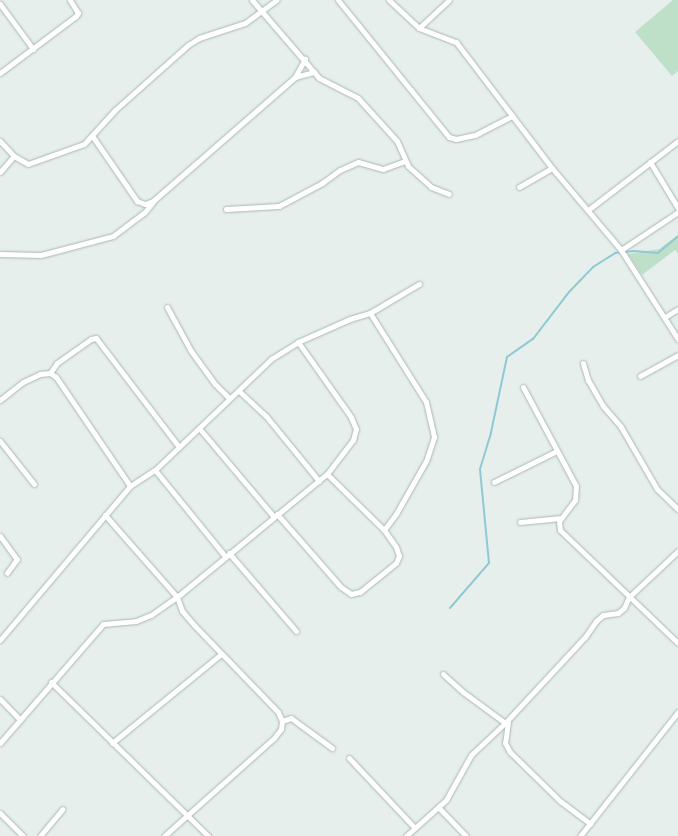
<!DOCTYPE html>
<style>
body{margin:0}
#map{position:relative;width:678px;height:836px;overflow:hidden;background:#e6efeb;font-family:"Asap Condensed",sans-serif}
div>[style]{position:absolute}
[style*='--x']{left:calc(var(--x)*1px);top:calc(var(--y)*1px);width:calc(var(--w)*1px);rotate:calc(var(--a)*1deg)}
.green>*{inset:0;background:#bfe0c8}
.stream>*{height:2px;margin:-1px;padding:0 1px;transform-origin:1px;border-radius:1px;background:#8ec9d4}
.roads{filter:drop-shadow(0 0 1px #a8b8b2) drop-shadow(0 0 1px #a8b8b2)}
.minor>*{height:5px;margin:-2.5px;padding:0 2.5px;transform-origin:2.5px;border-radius:2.5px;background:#fff}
span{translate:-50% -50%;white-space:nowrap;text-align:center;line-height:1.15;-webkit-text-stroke:4px #f7fbf9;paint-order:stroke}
</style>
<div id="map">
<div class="green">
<div style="clip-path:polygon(673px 0,678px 0,678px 71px,672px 76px,635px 32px)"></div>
<div style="clip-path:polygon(678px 235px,678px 253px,675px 250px,642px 275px,628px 254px,659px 249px)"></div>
</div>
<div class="stream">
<div style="--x:450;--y:608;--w:60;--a:-49.1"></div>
<div style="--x:489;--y:563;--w:94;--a:-95.5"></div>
<div style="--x:480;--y:469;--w:34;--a:-73"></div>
<div style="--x:490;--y:437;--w:82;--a:-78"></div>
<div style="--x:507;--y:357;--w:32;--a:-35"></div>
<div style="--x:533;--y:339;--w:59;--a:-52.5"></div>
<div style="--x:569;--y:292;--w:35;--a:-46"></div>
<div style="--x:593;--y:267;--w:26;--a:-32"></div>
<div style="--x:615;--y:253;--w:19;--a:-6"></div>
<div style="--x:634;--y:251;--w:24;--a:5"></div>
<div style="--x:658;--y:253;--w:26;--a:-40"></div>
</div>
<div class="roads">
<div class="minor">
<div style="--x:252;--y:0;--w:103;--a:49.3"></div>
<div style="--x:319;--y:78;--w:44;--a:27.1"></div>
<div style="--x:358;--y:98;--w:58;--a:47.8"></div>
<div style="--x:397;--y:141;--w:27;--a:66"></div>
<div style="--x:408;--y:166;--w:31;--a:42"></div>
<div style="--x:431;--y:187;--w:19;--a:21"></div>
<div style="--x:338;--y:0;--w:176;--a:51"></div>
<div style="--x:449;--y:137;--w:7;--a:16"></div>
<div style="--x:456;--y:139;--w:19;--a:-12"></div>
<div style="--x:475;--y:135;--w:42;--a:-27.2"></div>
<div style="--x:389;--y:0;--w:41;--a:43"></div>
<div style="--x:419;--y:28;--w:40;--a:21"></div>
<div style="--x:456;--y:42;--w:158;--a:52.7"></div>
<div style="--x:552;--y:168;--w:107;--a:49.9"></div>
<div style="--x:621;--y:250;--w:106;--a:57.4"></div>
<div style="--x:0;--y:4;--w:56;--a:53.7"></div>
<div style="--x:419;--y:28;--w:41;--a:-43"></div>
<div style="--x:0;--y:73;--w:95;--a:-36.9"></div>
<div style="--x:76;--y:16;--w:4;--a:-56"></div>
<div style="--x:78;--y:13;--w:15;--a:-122"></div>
<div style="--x:295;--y:77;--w:20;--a:-15"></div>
<div style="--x:93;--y:137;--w:78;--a:55.5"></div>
<div style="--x:137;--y:201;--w:9;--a:21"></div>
<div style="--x:145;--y:204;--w:9;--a:-21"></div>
<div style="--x:153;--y:201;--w:189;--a:-41.1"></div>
<div style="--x:295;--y:77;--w:21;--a:-61"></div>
<div style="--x:0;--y:141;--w:21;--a:47"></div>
<div style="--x:14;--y:156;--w:16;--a:30"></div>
<div style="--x:28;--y:164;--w:59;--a:-19.7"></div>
<div style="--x:84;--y:144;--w:46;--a:-47.6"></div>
<div style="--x:115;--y:110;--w:98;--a:-41.7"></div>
<div style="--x:188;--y:45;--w:13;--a:-32"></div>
<div style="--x:199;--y:38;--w:48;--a:-18.1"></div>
<div style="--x:245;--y:23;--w:39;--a:-36"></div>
<div style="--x:650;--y:162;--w:54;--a:58.7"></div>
<div style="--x:0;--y:172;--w:21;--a:-49"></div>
<div style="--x:519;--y:187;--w:38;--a:-30"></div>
<div style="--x:226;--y:209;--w:53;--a:-3.2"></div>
<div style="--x:279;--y:206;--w:49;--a:-28.1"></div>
<div style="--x:322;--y:183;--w:22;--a:-36"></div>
<div style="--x:340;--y:170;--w:20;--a:-24"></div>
<div style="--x:358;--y:162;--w:26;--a:16"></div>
<div style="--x:383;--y:169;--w:23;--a:-20"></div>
<div style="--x:588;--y:210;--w:113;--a:-37.5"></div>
<div style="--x:621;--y:250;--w:69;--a:-33.7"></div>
<div style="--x:0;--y:254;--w:41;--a:1.4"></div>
<div style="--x:41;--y:255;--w:74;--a:-14.8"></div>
<div style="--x:113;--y:236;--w:39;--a:-37"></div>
<div style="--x:144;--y:213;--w:14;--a:-51"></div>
<div style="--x:167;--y:307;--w:50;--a:61.4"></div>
<div style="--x:191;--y:351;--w:41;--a:54"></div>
<div style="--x:215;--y:384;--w:20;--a:45"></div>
<div style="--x:370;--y:313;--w:57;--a:-30.6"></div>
<div style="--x:665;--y:317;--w:15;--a:-32"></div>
<div style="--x:583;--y:363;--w:18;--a:74"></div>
<div style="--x:588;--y:380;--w:30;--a:60"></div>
<div style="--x:603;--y:406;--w:28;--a:49"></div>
<div style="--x:621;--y:427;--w:72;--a:59.9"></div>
<div style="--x:657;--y:489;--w:29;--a:44"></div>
<div style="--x:50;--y:373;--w:12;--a:-55"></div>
<div style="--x:57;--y:363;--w:42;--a:-35.2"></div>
<div style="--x:91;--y:339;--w:5;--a:-11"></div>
<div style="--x:96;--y:338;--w:137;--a:52.7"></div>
<div style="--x:640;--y:376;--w:43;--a:-28.9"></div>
<div style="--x:523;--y:387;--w:112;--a:61.8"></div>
<div style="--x:576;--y:486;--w:14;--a:94"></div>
<div style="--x:575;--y:500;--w:26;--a:127"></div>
<div style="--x:559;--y:521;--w:9;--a:84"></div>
<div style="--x:560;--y:530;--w:163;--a:43.8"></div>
<div style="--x:239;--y:391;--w:37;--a:43"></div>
<div style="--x:266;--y:416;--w:84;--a:50.8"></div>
<div style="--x:0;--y:400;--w:29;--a:-38"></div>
<div style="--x:23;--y:382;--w:19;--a:-25"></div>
<div style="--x:40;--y:374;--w:10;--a:-6"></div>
<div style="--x:50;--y:373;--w:7;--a:34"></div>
<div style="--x:56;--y:377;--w:132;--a:55.8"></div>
<div style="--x:199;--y:428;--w:116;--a:49.9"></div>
<div style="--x:0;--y:441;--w:55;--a:51.7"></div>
<div style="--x:155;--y:470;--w:111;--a:50.9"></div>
<div style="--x:494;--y:482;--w:70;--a:-26.2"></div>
<div style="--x:277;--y:514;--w:97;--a:48.8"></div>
<div style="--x:341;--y:587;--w:12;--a:35"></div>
<div style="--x:351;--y:594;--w:9;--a:-13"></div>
<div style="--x:360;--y:592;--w:46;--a:-38.9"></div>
<div style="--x:396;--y:563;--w:8;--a:-67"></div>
<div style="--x:399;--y:556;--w:9;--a:-108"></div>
<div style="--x:396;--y:547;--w:21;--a:-125"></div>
<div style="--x:384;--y:530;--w:80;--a:-135.5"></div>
<div style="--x:105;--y:515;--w:109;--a:48.7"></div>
<div style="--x:177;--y:597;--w:15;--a:70"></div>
<div style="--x:182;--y:611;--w:18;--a:49"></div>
<div style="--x:194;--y:625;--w:121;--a:46"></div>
<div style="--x:278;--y:712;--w:10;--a:66"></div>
<div style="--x:282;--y:721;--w:8;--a:97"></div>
<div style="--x:281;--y:729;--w:11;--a:128"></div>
<div style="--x:274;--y:738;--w:147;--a:138.3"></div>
<div style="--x:520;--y:522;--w:41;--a:-5.6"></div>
<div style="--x:0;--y:536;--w:29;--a:54"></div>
<div style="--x:17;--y:559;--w:17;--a:126"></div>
<div style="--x:229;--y:553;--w:103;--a:49.3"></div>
<div style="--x:0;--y:640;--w:202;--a:-49.8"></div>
<div style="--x:130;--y:486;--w:30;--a:-33"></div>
<div style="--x:155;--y:470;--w:161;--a:-43.7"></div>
<div style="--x:271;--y:359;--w:32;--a:-32"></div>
<div style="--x:298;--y:342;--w:57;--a:-23.9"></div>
<div style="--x:350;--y:319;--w:21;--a:-17"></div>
<div style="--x:370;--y:313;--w:105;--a:57.8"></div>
<div style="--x:426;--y:402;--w:36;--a:77"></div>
<div style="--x:434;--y:437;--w:25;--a:108"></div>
<div style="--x:426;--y:461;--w:61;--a:119.5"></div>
<div style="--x:396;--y:514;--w:20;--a:127"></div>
<div style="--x:443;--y:674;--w:27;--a:42"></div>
<div style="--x:463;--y:692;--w:52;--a:36.4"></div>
<div style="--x:51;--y:682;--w:220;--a:44.4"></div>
<div style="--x:0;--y:699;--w:29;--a:46"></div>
<div style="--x:282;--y:721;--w:9;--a:-18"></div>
<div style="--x:291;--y:718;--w:51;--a:36.2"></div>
<div style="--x:508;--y:722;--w:21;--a:98"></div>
<div style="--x:505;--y:743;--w:10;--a:61"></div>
<div style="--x:510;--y:752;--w:70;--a:44.4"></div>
<div style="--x:560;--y:801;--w:38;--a:37"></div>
<div style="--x:0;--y:743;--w:157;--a:-49.1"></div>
<div style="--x:103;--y:624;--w:33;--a:-5"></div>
<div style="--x:136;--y:621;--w:16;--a:-22"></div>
<div style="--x:151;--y:615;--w:32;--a:-35"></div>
<div style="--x:177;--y:597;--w:194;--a:-39.4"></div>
<div style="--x:327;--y:474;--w:43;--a:-52.6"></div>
<div style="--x:353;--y:440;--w:11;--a:-75"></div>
<div style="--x:356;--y:429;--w:13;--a:-113"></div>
<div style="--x:351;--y:417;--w:92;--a:-125.2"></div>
<div style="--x:112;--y:743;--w:141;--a:-39.2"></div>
<div style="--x:349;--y:758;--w:96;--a:46.7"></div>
<div style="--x:438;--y:807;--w:40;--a:46"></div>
<div style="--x:0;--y:813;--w:33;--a:45"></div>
<div style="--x:40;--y:836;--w:35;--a:-50"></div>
<div style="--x:406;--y:836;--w:54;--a:-42"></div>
<div style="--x:446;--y:800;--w:51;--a:-60.9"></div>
<div style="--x:471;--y:755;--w:47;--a:-43.3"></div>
<div style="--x:505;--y:723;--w:117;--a:-47.1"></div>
<div style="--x:585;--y:637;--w:19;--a:-55"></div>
<div style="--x:596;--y:621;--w:9;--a:-41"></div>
<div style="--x:603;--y:615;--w:15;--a:-8"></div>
<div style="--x:618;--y:613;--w:8;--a:-40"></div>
<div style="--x:624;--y:608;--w:12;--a:-66"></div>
<div style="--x:629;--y:597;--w:67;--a:-43.2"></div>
<div style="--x:580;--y:836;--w:158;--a:-51.7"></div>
</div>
</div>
</div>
